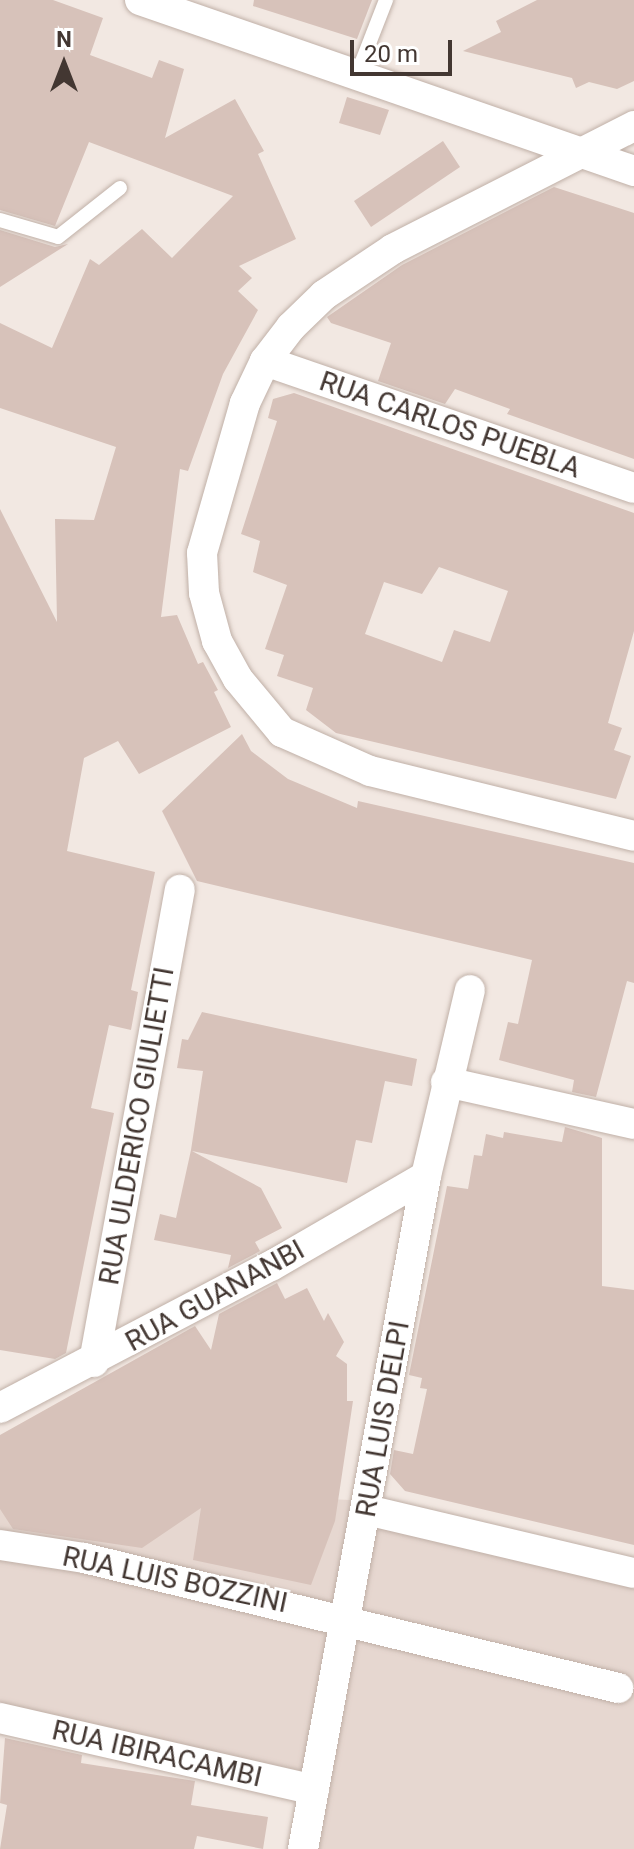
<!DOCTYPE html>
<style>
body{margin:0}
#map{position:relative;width:634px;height:1849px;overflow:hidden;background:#f2e8e2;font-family:Roboto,sans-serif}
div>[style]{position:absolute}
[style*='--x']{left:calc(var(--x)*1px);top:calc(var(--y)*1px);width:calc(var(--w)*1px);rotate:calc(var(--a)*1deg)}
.residential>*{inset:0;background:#e6d7d0}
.building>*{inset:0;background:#d7c2ba}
.roads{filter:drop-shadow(0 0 2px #c0b0a7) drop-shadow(0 0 2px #c0b0a7)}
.service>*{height:14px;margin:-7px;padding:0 7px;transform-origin:7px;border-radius:7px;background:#fff}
.minor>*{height:30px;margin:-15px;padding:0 15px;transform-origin:15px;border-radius:15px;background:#fff}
span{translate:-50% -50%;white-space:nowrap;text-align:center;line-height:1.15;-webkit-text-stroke:6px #fff;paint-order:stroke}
.street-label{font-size:28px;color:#433732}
.north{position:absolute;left:24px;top:24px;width:80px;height:80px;-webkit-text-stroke:6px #fff;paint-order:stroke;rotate:0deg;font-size:22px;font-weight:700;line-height:32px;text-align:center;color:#433732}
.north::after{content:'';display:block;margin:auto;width:28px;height:36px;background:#433732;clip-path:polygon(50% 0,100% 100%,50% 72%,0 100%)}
.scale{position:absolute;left:350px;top:40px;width:102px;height:36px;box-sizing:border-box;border:4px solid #433732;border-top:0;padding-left:10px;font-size:24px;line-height:28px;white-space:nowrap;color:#433732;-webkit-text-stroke:6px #fff;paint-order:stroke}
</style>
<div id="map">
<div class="residential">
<div style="clip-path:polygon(0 1483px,390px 1502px,634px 1560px,634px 1849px,315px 1849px,329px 1777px,0 1705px)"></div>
</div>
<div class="building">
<div style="clip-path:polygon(0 0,53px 0,103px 18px,90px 55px,152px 78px,159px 60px,184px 69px,165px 138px,235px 99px,264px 151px,258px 154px,296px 239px,239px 266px,252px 278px,238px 291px,258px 310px,223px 374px,188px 471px,180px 469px,161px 617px,177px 615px,198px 664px,203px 662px,218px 690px,214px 692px,231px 727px,139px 774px,118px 741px,84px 758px,67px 851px,155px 872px,131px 990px,138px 992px,131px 1030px,109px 1025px,91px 1108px,114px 1113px,66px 1353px,55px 1359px,0 1350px,0 509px,57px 622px,55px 519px,94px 520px,116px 447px,0 408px,0 323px,52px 348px,90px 259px,99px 265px,142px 229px,172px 258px,233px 196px,89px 142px,55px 226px,0 210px)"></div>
<div style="clip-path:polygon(254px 0,372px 0,357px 39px,253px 6px)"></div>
<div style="clip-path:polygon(537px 0,634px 0,634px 81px,617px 89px,589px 82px,576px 88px,572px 78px,463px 51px,501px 32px,496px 21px)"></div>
<div style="clip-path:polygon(347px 97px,389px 110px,380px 135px,339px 123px)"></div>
<div style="clip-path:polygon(443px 141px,460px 167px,371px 227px,354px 201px)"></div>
<div style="clip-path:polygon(554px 187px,634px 213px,634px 459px,507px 414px,510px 409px,455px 389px,445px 404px,378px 381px,391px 343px,331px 323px,327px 317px,402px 265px)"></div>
<div style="clip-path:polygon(0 230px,55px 247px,68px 244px,0 287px)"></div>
<div style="clip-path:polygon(evenodd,294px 393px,634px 513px,634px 631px,608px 723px,622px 728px,614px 750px,631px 756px,616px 799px,336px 733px,306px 710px,313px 688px,277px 676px,284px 655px,265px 649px,287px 585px,253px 572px,260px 541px,241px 534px,277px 421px,268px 418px,273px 399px,294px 393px,439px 567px,508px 591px,490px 642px,454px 630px,442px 662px,365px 634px,384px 582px,422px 594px,439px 567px)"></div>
<div style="clip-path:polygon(242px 734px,251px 751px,288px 779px,357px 808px,358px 801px,634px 863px,634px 983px,627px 981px,596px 1097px,572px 1092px,574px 1080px,499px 1060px,508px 1022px,518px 1024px,532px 960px,197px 881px,162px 811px)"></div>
<div style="clip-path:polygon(202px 1012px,417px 1059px,412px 1086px,385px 1081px,372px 1143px,356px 1140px,347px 1183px,192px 1151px,261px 1188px,282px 1228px,255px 1242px,260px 1251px,228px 1268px,231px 1255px,154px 1240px,160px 1214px,176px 1218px,191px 1150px,203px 1071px,177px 1068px,182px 1039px,188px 1040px)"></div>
<div style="clip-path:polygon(565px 1127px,602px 1138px,602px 1286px,634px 1290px,634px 1545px,405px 1491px,390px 1474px,394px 1450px,413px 1454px,427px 1389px,420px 1388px,422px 1378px,409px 1375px,447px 1186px,468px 1189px,474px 1155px,482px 1156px,486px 1134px,503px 1138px,504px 1132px,562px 1142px)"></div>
<div style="clip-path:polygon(277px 1283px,285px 1299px,307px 1288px,324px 1321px,328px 1313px,344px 1342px,336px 1356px,347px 1364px,347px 1401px,353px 1401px,335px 1521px,311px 1585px,193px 1560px,201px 1508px,142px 1548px,13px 1529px,0 1509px,0 1435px,195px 1326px,211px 1350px,219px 1314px)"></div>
<div style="clip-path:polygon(5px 1738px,82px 1755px,81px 1763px,195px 1781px,191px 1805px,268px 1817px,263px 1849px,197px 1836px,194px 1849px,0 1849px,7px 1805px,0 1803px)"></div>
</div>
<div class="roads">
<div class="service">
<div style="--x:356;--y:77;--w:83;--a:-68.7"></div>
<div style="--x:0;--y:220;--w:60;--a:16.3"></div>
<div style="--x:58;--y:237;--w:79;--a:-38.3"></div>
</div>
<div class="minor">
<div style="--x:140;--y:0;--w:523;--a:19.09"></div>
<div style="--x:634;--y:126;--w:271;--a:153"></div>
<div style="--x:393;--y:249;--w:83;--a:146.3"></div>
<div style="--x:324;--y:295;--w:46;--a:135.9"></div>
<div style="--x:291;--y:327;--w:43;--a:127.4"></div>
<div style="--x:265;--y:361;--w:47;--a:115.5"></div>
<div style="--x:245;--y:403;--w:156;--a:106"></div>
<div style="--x:202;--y:553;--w:40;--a:87.1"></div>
<div style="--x:204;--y:593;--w:50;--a:74.8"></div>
<div style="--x:217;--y:641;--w:43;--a:61.1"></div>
<div style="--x:238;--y:679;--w:69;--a:50.3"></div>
<div style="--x:282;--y:732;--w:96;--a:23.9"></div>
<div style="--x:370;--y:771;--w:272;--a:13.8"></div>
<div style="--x:265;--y:361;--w:390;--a:19"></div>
<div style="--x:446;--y:1082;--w:193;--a:12.6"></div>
<div style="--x:94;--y:1362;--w:480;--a:-79.7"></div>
<div style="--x:0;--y:1408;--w:306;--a:-27.7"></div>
<div style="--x:271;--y:1266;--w:179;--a:-30.1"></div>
<div style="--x:367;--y:1510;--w:274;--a:13.3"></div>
<div style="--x:0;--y:1545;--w:85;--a:8.8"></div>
<div style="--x:84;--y:1558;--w:550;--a:13.68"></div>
<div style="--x:0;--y:1718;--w:322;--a:12.9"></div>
<div style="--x:303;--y:1849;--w:684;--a:-79.64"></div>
<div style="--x:426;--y:1176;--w:191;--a:-76.7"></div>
</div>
</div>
<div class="street-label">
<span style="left:450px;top:425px;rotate:19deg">RUA CARLOS PUEBLA</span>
<span style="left:137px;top:1126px;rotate:-80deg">RUA ULDERICO GIULIETTI</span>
<span style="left:215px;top:1296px;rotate:-29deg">RUA GUANANBI</span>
<span style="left:383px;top:1419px;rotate:-80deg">RUA LUIS DELPI</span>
<span style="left:175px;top:1580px;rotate:12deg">RUA LUIS BOZZINI</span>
<span style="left:157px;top:1754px;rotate:13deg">RUA IBIRACAMBI</span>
</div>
<div class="north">N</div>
<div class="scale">20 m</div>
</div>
